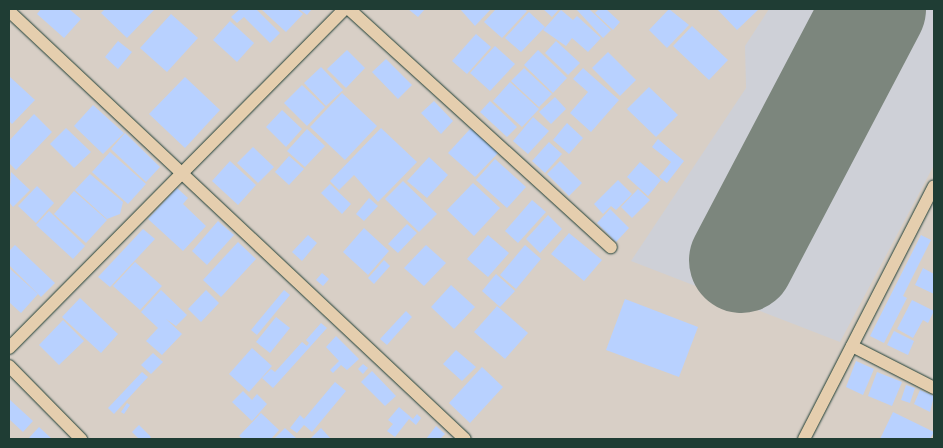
<!DOCTYPE html>
<style>
body{margin:0}
#map{position:relative;width:943px;height:448px;overflow:hidden;background:#d8cfc6;font-family:"Playpen Sans",sans-serif}
div>[style]{position:absolute}
[style*='--x']{left:calc(var(--x)*1px);top:calc(var(--y)*1px);width:calc(var(--w)*1px);rotate:calc(var(--a)*1deg)}
.built>*{inset:0;background:#ced0d7}
.runway>*{height:105px;margin:-52.5px;padding:0 52.5px;transform-origin:52.5px;border-radius:52.5px;background:#7c867d}
.building>*{inset:0;background:#b8d1ff}
.roads{filter:drop-shadow(0 0 1px #1f3d34) drop-shadow(0 0 1px #1f3d34)}
.minor>*{height:12px;margin:-6px;padding:0 6px;transform-origin:6px;border-radius:6px;background:#e5ceae}
span{translate:-50% -50%;white-space:nowrap;text-align:center;line-height:1.15;-webkit-text-stroke:4.5px #e5ceae;paint-order:stroke}
.frame{position:absolute;inset:0;border:10px solid #1f3d34;pointer-events:none}
</style>
<div id="map">
<div class="built">
<div style="clip-path:polygon(769px 9px,934px 9px,934px 165px,840px 342px,631px 261px,746px 88px,745px 46px)"></div>
</div>
<div class="runway">
<div style="--x:741;--y:260;--w:284;--a:-62.3"></div>
</div>
<div class="building">
<div style="clip-path:polygon(41px 9px,69px 9px,81px 19px,64px 38px,37px 14px)"></div>
<div style="clip-path:polygon(105px 9px,155px 9px,127px 38px,101px 13px)"></div>
<div style="clip-path:polygon(240px 9px,256px 9px,280px 33px,270px 43px,244px 17px,237px 23px,231px 17px)"></div>
<div style="clip-path:polygon(261px 9px,297px 9px,303px 14px,286px 32px)"></div>
<div style="clip-path:polygon(299px 9px,312px 9px,307px 15px)"></div>
<div style="clip-path:polygon(408px 9px,425px 9px,418px 17px)"></div>
<div style="clip-path:polygon(460px 9px,491px 9px,475px 26px)"></div>
<div style="clip-path:polygon(496px 9px,524px 9px,527px 11px,502px 38px,484px 22px)"></div>
<div style="clip-path:polygon(543px 9px,559px 9px,552px 17px)"></div>
<div style="clip-path:polygon(576px 9px,589px 9px,611px 30px,603px 38px)"></div>
<div style="clip-path:polygon(599px 9px,606px 9px,620px 22px,613px 30px,595px 13px)"></div>
<div style="clip-path:polygon(669px 9px,689px 25px,667px 48px,649px 30px)"></div>
<div style="clip-path:polygon(717px 9px,759px 9px,737px 30px)"></div>
<div style="clip-path:polygon(561px 10px,573px 20px,577px 16px,601px 38px,588px 52px,572px 38px,566px 46px,543px 30px)"></div>
<div style="clip-path:polygon(529px 12px,545px 27px,521px 52px,505px 38px)"></div>
<div style="clip-path:polygon(171px 14px,198px 38px,167px 72px,140px 48px)"></div>
<div style="clip-path:polygon(230px 21px,254px 43px,237px 62px,213px 40px)"></div>
<div style="clip-path:polygon(692px 26px,728px 60px,709px 80px,673px 46px)"></div>
<div style="clip-path:polygon(476px 34px,491px 47px,467px 74px,452px 61px)"></div>
<div style="clip-path:polygon(118px 41px,132px 52px,118px 69px,105px 57px)"></div>
<div style="clip-path:polygon(556px 41px,580px 63px,568px 75px,545px 53px)"></div>
<div style="clip-path:polygon(495px 46px,515px 64px,490px 91px,470px 73px)"></div>
<div style="clip-path:polygon(347px 50px,365px 68px,346px 88px,327px 69px)"></div>
<div style="clip-path:polygon(538px 50px,567px 78px,553px 93px,524px 65px)"></div>
<div style="clip-path:polygon(608px 52px,636px 80px,620px 96px,592px 68px)"></div>
<div style="clip-path:polygon(386px 59px,412px 85px,398px 99px,372px 72px)"></div>
<div style="clip-path:polygon(321px 67px,343px 90px,326px 106px,304px 83px)"></div>
<div style="clip-path:polygon(524px 68px,552px 94px,539px 107px,511px 81px)"></div>
<div style="clip-path:polygon(583px 68px,619px 100px,591px 132px,570px 113px,588px 92px,573px 79px)"></div>
<div style="clip-path:polygon(9px 76px,35px 100px,12px 124px,9px 121px)"></div>
<div style="clip-path:polygon(185px 77px,220px 110px,185px 148px,149px 114px)"></div>
<div style="clip-path:polygon(510px 82px,539px 109px,522px 127px,493px 101px)"></div>
<div style="clip-path:polygon(302px 85px,325px 107px,307px 126px,284px 103px)"></div>
<div style="clip-path:polygon(649px 87px,678px 115px,656px 137px,627px 109px)"></div>
<div style="clip-path:polygon(342px 93px,377px 126px,345px 160px,310px 127px)"></div>
<div style="clip-path:polygon(555px 97px,566px 109px,551px 124px,539px 112px)"></div>
<div style="clip-path:polygon(434px 101px,453px 121px,441px 134px,421px 113px)"></div>
<div style="clip-path:polygon(490px 101px,517px 127px,507px 137px,480px 112px)"></div>
<div style="clip-path:polygon(93px 105px,124px 133px,103px 154px,74px 126px)"></div>
<div style="clip-path:polygon(282px 110px,302px 129px,286px 147px,266px 127px)"></div>
<div style="clip-path:polygon(34px 114px,52px 132px,16px 170px,9px 163px,9px 141px)"></div>
<div style="clip-path:polygon(533px 117px,549px 131px,528px 154px,513px 141px)"></div>
<div style="clip-path:polygon(567px 123px,583px 138px,569px 154px,553px 140px)"></div>
<div style="clip-path:polygon(66px 128px,91px 152px,74px 168px,50px 144px)"></div>
<div style="clip-path:polygon(381px 128px,417px 162px,378px 202px,354px 175px,339px 190px,330px 181px)"></div>
<div style="clip-path:polygon(471px 128px,498px 153px,475px 177px,448px 153px)"></div>
<div style="clip-path:polygon(307px 129px,325px 146px,305px 167px,287px 151px)"></div>
<div style="clip-path:polygon(125px 133px,160px 167px,146px 182px,111px 149px)"></div>
<div style="clip-path:polygon(658px 139px,684px 161px,667px 183px,659px 177px,671px 162px,652px 147px)"></div>
<div style="clip-path:polygon(549px 142px,562px 154px,545px 173px,532px 161px)"></div>
<div style="clip-path:polygon(253px 147px,274px 167px,258px 183px,237px 163px)"></div>
<div style="clip-path:polygon(110px 152px,146px 184px,128px 204px,92px 172px)"></div>
<div style="clip-path:polygon(289px 156px,304px 169px,289px 185px,275px 172px)"></div>
<div style="clip-path:polygon(429px 157px,448px 175px,427px 198px,407px 181px)"></div>
<div style="clip-path:polygon(495px 159px,526px 187px,507px 208px,476px 180px)"></div>
<div style="clip-path:polygon(230px 161px,256px 185px,238px 205px,212px 181px)"></div>
<div style="clip-path:polygon(560px 161px,582px 183px,569px 196px,547px 174px)"></div>
<div style="clip-path:polygon(640px 162px,661px 180px,648px 196px,627px 177px)"></div>
<div style="clip-path:polygon(11px 172px,30px 190px,13px 207px,9px 202px)"></div>
<div style="clip-path:polygon(90px 174px,123px 202px,120px 214px,107px 219px,75px 190px)"></div>
<div style="clip-path:polygon(618px 180px,632px 194px,616px 210px,611px 206px,603px 214px,594px 204px)"></div>
<div style="clip-path:polygon(403px 181px,437px 214px,419px 232px,385px 199px)"></div>
<div style="clip-path:polygon(473px 183px,500px 208px,474px 236px,447px 210px)"></div>
<div style="clip-path:polygon(330px 184px,351px 204px,342px 214px,321px 193px)"></div>
<div style="clip-path:polygon(37px 186px,54px 203px,36px 223px,18px 206px)"></div>
<div style="clip-path:polygon(177px 188px,188px 198px,183px 204px,206px 226px,183px 251px,148px 219px)"></div>
<div style="clip-path:polygon(638px 189px,650px 200px,632px 218px,621px 207px)"></div>
<div style="clip-path:polygon(74px 191px,107px 220px,86px 243px,54px 214px)"></div>
<div style="clip-path:polygon(369px 198px,378px 206px,364px 221px,356px 214px)"></div>
<div style="clip-path:polygon(532px 200px,546px 212px,518px 243px,505px 231px)"></div>
<div style="clip-path:polygon(610px 209px,629px 228px,616px 242px,597px 223px)"></div>
<div style="clip-path:polygon(49px 211px,85px 246px,73px 259px,36px 225px)"></div>
<div style="clip-path:polygon(548px 215px,562px 229px,540px 253px,526px 239px)"></div>
<div style="clip-path:polygon(218px 221px,234px 235px,207px 265px,192px 251px)"></div>
<div style="clip-path:polygon(407px 224px,417px 233px,398px 253px,388px 244px)"></div>
<div style="clip-path:polygon(364px 228px,389px 251px,368px 275px,343px 252px)"></div>
<div style="clip-path:polygon(143px 229px,155px 239px,110px 287px,98px 277px)"></div>
<div style="clip-path:polygon(569px 233px,602px 260px,584px 281px,551px 254px)"></div>
<div style="clip-path:polygon(308px 235px,317px 243px,302px 261px,292px 252px)"></div>
<div style="clip-path:polygon(488px 235px,509px 253px,488px 277px,467px 259px)"></div>
<div style="clip-path:polygon(921px 235px,931px 240px,903px 296px,907px 298px,884px 343px,870px 336px)"></div>
<div style="clip-path:polygon(238px 242px,256px 259px,221px 297px,203px 280px)"></div>
<div style="clip-path:polygon(15px 245px,55px 283px,41px 297px,9px 265px,9px 251px)"></div>
<div style="clip-path:polygon(426px 245px,446px 263px,424px 286px,404px 268px)"></div>
<div style="clip-path:polygon(525px 245px,541px 259px,516px 289px,500px 275px)"></div>
<div style="clip-path:polygon(384px 260px,390px 266px,374px 284px,368px 278px)"></div>
<div style="clip-path:polygon(135px 262px,162px 286px,140px 310px,113px 286px)"></div>
<div style="clip-path:polygon(9px 268px,38px 294px,21px 313px,9px 302px)"></div>
<div style="clip-path:polygon(923px 268px,934px 274px,934px 294px,915px 285px)"></div>
<div style="clip-path:polygon(322px 273px,329px 279px,323px 286px,316px 280px)"></div>
<div style="clip-path:polygon(496px 274px,515px 291px,500px 307px,482px 291px)"></div>
<div style="clip-path:polygon(451px 285px,475px 307px,454px 329px,431px 307px)"></div>
<div style="clip-path:polygon(161px 290px,187px 315px,176px 326px,166px 319px,182px 334px,162px 355px,146px 341px,158px 328px,141px 312px)"></div>
<div style="clip-path:polygon(206px 290px,219px 303px,201px 322px,188px 309px)"></div>
<div style="clip-path:polygon(284px 290px,290px 295px,257px 335px,251px 330px)"></div>
<div style="clip-path:polygon(80px 298px,118px 334px,101px 353px,62px 317px)"></div>
<div style="clip-path:polygon(625px 299px,698px 327px,679px 377px,606px 350px)"></div>
<div style="clip-path:polygon(912px 300px,934px 311px,928px 323px,923px 320px,913px 338px,897px 329px)"></div>
<div style="clip-path:polygon(497px 306px,528px 333px,505px 359px,474px 332px)"></div>
<div style="clip-path:polygon(406px 311px,412px 317px,387px 345px,380px 339px)"></div>
<div style="clip-path:polygon(276px 317px,290px 328px,270px 353px,256px 342px)"></div>
<div style="clip-path:polygon(63px 320px,84px 341px,59px 365px,39px 345px)"></div>
<div style="clip-path:polygon(321px 323px,327px 328px,273px 388px,262px 378px,271px 369px,275px 372px,302px 342px,307px 346px,309px 343px,306px 340px)"></div>
<div style="clip-path:polygon(894px 331px,914px 341px,908px 355px,887px 345px)"></div>
<div style="clip-path:polygon(336px 336px,359px 359px,347px 370px,341px 365px,333px 373px,330px 370px,339px 361px,326px 347px)"></div>
<div style="clip-path:polygon(252px 348px,272px 366px,249px 392px,229px 374px)"></div>
<div style="clip-path:polygon(456px 350px,476px 367px,462px 381px,443px 364px)"></div>
<div style="clip-path:polygon(153px 353px,163px 362px,151px 374px,141px 365px)"></div>
<div style="clip-path:polygon(856px 361px,874px 369px,863px 395px,846px 387px)"></div>
<div style="clip-path:polygon(363px 364px,368px 368px,363px 374px,358px 369px)"></div>
<div style="clip-path:polygon(482px 367px,503px 387px,470px 423px,449px 403px)"></div>
<div style="clip-path:polygon(372px 371px,396px 396px,385px 406px,361px 382px)"></div>
<div style="clip-path:polygon(142px 372px,148px 377px,114px 414px,108px 408px)"></div>
<div style="clip-path:polygon(877px 372px,902px 382px,892px 406px,868px 396px)"></div>
<div style="clip-path:polygon(335px 382px,346px 391px,312px 432px,304px 425px,297px 433px,290px 428px,300px 415px,304px 419px)"></div>
<div style="clip-path:polygon(906px 385px,915px 388px,910px 403px,901px 400px)"></div>
<div style="clip-path:polygon(920px 390px,934px 396px,930px 412px,914px 404px)"></div>
<div style="clip-path:polygon(243px 391px,252px 400px,257px 394px,267px 404px,252px 421px,232px 402px)"></div>
<div style="clip-path:polygon(9px 399px,33px 421px,23px 432px,9px 419px)"></div>
<div style="clip-path:polygon(127px 403px,130px 405px,124px 414px,121px 412px)"></div>
<div style="clip-path:polygon(399px 407px,413px 419px,417px 414px,421px 418px,416px 425px,409px 419px,395px 437px,387px 431px,393px 424px,388px 420px)"></div>
<div style="clip-path:polygon(893px 412px,934px 432px,930px 439px,880px 439px)"></div>
<div style="clip-path:polygon(261px 413px,279px 430px,271px 439px,243px 439px,239px 436px)"></div>
<div style="clip-path:polygon(139px 425px,151px 437px,149px 439px,139px 439px,132px 432px)"></div>
<div style="clip-path:polygon(436px 426px,445px 434px,440px 439px,426px 439px)"></div>
<div style="clip-path:polygon(39px 427px,52px 439px,28px 439px)"></div>
<div style="clip-path:polygon(285px 428px,297px 439px,274px 439px)"></div>
<div style="clip-path:polygon(321px 428px,331px 439px,310px 439px)"></div>
</div>
<div class="roads">
<div class="minor">
<div style="--x:349;--y:9;--w:354;--a:42.3"></div>
<div style="--x:9;--y:11;--w:625;--a:43.19"></div>
<div style="--x:852;--y:346;--w:92;--a:27.1"></div>
<div style="--x:9;--y:348;--w:477;--a:-45.3"></div>
<div style="--x:9;--y:366;--w:103;--a:45.4"></div>
<div style="--x:804;--y:439;--w:284;--a:-62.8"></div>
</div>
</div>
<div class="frame"></div>
</div>
